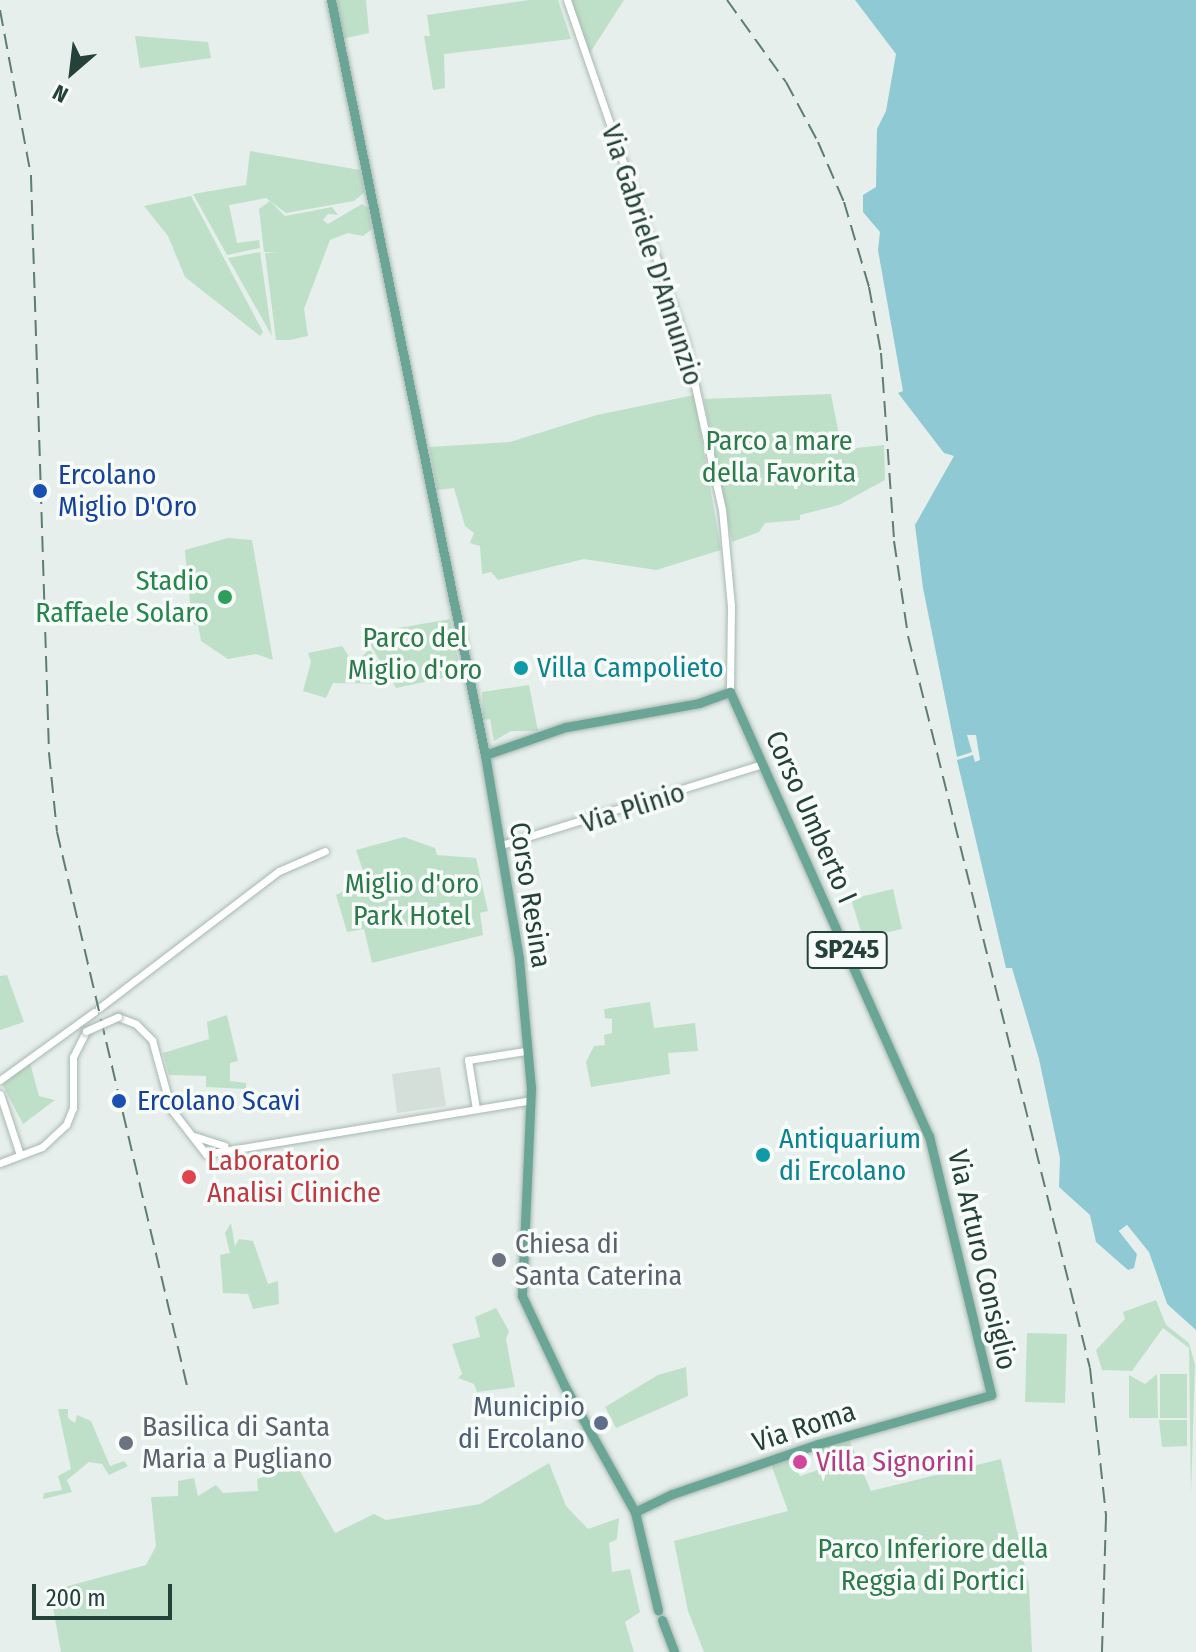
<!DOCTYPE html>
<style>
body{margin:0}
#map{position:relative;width:1196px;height:1652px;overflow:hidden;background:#e6efeb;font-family:"Fira Sans Condensed",sans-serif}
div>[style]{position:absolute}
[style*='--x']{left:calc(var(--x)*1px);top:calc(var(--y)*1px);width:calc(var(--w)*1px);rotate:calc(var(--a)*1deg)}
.built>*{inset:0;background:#d4dfda}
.green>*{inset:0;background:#bfe0c8}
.water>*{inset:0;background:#8ec9d4}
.pier>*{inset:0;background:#e6efeb}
.roads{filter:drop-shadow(0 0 2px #a8b8b2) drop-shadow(0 0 2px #a8b8b2)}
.tertiary>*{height:7px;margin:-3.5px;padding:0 3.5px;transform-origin:3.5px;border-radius:3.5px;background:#fff}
.primary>*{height:9px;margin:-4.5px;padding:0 4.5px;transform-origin:4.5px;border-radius:4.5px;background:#6aa596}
.rail>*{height:2px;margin-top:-1px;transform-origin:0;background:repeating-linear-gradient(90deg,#5f7d75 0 16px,transparent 0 24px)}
.bridges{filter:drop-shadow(0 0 2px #a8b8b2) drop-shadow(0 0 2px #a8b8b2)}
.tertiary-bridge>*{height:7px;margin:-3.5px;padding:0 3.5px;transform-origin:3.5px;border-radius:3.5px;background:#fff}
.dots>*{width:22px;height:22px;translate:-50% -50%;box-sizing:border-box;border:4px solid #f7fbf9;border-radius:50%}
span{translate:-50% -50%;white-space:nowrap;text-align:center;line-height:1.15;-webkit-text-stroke:7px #f7fbf9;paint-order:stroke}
.shield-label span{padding:2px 6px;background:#f7fbf9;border:2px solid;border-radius:6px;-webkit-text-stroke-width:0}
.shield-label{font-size:26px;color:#24423a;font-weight:700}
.street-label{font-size:28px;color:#24423a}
.park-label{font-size:28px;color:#2d7a4b}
.transit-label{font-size:28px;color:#164399}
.left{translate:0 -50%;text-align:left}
.leisure-label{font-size:28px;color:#27864d}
.right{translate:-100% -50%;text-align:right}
.culture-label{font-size:28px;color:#0d838f}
.health-label{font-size:28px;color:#be3a42}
.worship-label{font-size:28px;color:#5b616d}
.service-label{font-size:28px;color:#4e5e75}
.hotel-label{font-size:28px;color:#b23c85}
.north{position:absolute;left:32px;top:32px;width:80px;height:80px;-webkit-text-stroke:6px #f7fbf9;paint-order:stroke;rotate:208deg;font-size:22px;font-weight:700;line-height:32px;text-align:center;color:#24423a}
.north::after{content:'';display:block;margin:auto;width:28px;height:36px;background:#24423a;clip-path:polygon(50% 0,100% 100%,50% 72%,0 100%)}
.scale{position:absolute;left:32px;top:1584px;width:140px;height:36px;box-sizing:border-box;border:4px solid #24423a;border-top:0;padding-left:10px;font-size:24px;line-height:28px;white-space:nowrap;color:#24423a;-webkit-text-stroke:6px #f7fbf9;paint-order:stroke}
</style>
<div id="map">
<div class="built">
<div style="clip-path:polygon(440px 1067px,446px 1106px,397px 1113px,392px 1074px)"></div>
</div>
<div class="green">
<div style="clip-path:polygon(335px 0,366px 0,369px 33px,342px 39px)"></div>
<div style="clip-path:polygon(529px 0,558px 0,571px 39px,444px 54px,445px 88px,433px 90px,424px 36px,430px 36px,427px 15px)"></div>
<div style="clip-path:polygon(570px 0,624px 0,586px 59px)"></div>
<div style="clip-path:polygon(135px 36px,208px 42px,211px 58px,140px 68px)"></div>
<div style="clip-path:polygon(250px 151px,360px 170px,365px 192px,354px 201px,286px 213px,266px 198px,229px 205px,237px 243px,259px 240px,260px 248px,227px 255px,193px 194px,246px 185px)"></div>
<div style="clip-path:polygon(191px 196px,263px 332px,260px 336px,185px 277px,168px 236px,144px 206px)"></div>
<div style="clip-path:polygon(270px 201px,285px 216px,332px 207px,338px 215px,328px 214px,323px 220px,328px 224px,362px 204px,368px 208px,372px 229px,363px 236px,348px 233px,330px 240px,304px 309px,308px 336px,290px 340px,276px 340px,265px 253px,279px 252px,264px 252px,259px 209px)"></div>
<div style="clip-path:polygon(260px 252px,272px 336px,228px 258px)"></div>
<div style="clip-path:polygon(831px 394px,841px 445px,846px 449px,884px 445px,885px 480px,839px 505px,800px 515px,800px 520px,765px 523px,759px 532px,732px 542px,704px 399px)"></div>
<div style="clip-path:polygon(694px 395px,721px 550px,656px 570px,584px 559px,498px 580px,491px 572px,482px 574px,480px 546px,470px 543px,474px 533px,465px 526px,454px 488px,437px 490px,429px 447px,510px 442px,597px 415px)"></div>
<div style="clip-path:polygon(228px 538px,252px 540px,273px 660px,256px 654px,228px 659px,201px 641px,198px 625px,192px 624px,185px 550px)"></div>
<div style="clip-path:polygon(450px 619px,461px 674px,396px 688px,364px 634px)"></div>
<div style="clip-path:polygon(342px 646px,354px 664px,370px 649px,390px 684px,333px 683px,326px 698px,303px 691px,311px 662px,308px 653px)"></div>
<div style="clip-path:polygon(529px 685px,538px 731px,511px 731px,494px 741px,490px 719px,483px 720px,482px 692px)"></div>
<div style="clip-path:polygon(404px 837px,435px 848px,437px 855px,476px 858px,488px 911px,480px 913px,483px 935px,372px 963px,364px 929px,347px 932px,336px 895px,366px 880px,356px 850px)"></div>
<div style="clip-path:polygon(893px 889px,902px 929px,863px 938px,851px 899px)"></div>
<div style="clip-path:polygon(7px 975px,24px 1022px,0 1030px,0 976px)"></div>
<div style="clip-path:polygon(650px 1002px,654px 1028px,695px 1023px,698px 1051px,668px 1053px,670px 1074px,591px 1087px,586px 1062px,594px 1046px,605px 1045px,604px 1035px,612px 1033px,612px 1019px,605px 1018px,604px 1009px)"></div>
<div style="clip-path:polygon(227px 1015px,238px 1061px,230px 1063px,230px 1081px,246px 1083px,246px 1089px,206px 1087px,206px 1076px,169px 1075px,163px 1053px,209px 1039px,207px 1022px)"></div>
<div style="clip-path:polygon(30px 1063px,39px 1096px,55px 1100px,23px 1124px,2px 1084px)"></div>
<div style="clip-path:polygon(231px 1223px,235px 1246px,239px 1239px,253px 1241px,268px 1284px,278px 1281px,279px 1304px,253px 1309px,248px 1294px,223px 1293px,220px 1255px,230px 1253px,225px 1233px)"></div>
<div style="clip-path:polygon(1156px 1300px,1166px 1325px,1189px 1343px,1195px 1365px,1191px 1495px,1189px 1348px,1163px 1328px,1132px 1371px,1102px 1370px,1096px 1350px,1125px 1319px,1123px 1312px)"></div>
<div style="clip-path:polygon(496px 1308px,509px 1331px,506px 1339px,515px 1387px,477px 1392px,474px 1384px,458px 1378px,462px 1374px,452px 1344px,480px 1337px,475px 1317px)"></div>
<div style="clip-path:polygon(1027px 1333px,1067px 1334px,1065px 1403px,1025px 1402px)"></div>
<div style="clip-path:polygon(686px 1367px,688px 1396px,616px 1428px,605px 1407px,658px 1375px)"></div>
<div style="clip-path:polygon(1157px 1374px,1158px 1418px,1129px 1418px,1129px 1375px,1145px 1384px)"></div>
<div style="clip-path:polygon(1160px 1374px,1187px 1374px,1187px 1418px,1160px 1418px)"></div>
<div style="clip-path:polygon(58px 1409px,68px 1409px,68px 1418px,75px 1423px,77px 1415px,91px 1421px,110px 1466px,124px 1461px,128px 1466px,109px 1475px,102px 1464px,89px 1462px,67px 1480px,72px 1492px,43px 1499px,44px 1493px,62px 1490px,58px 1476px,71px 1469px)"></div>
<div style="clip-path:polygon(1159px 1420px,1187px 1420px,1187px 1446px,1162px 1447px)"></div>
<div style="clip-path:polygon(849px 1439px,871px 1491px,1001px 1459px,1029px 1585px,1032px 1652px,704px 1652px,688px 1611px,674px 1541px,788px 1511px,771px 1464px,790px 1457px,800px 1476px,824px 1468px,818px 1448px)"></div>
<div style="clip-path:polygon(549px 1463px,566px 1506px,588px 1529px,619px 1518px,617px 1539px,609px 1543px,612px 1572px,630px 1569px,640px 1612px,625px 1622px,634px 1652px,61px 1652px,50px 1591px,146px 1565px,156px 1546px,151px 1497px,178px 1496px,178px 1481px,194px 1478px,198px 1496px,216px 1485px,223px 1493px,258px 1491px,257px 1479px,297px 1466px,335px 1533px,374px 1514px,386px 1520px,480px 1504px)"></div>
</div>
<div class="water">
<div style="clip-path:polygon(855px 0,1196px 0,1196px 1330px,1167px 1304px,1149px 1253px,1127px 1225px,1119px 1231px,1137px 1254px,1134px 1268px,1128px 1270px,1096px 1242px,1090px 1215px,1059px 1187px,1060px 1158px,1039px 1059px,1012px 968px,1006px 968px,957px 760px,973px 755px,975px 762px,980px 760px,976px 735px,967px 735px,972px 752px,957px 757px,923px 588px,915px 525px,954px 456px,944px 453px,898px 393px,903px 391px,878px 250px,880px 232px,863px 212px,863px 195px,876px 187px,877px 129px,886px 111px,896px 54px)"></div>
</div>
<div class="pier">
<div style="clip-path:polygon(1127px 1225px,1149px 1252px,1167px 1304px,1196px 1334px,1163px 1306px,1145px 1255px,1137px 1254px,1119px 1231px)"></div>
</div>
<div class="roads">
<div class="tertiary">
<div style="--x:567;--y:0;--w:360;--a:70.9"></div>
<div style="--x:685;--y:340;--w:173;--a:77.7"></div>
<div style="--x:722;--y:509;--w:97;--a:84.7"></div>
<div style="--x:731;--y:606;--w:86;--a:90.7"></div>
<div style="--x:501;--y:845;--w:274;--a:-17.2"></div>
<div style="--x:99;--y:1008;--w:226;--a:-37.3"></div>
<div style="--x:279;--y:871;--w:50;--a:-23.5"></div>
<div style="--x:118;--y:1017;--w:19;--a:21"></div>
<div style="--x:136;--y:1024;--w:23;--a:45"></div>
<div style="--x:152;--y:1040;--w:72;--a:74.6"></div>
<div style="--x:171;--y:1109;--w:57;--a:52.1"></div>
<div style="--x:206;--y:1154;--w:329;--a:-9.4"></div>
<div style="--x:0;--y:1080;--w:116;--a:-35.9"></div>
<div style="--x:0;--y:1094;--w:64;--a:71.8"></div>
<div style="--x:476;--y:1109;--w:50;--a:-99.3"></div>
<div style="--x:468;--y:1060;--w:58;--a:-9"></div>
<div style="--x:194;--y:1136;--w:32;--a:18"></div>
<div style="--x:0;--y:1163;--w:45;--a:-20.9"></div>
<div style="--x:42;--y:1147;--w:33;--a:-43"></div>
<div style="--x:66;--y:1125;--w:18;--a:-68"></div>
<div style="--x:73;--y:1108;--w:51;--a:-90"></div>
<div style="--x:73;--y:1057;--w:29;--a:-63"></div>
</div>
<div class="primary">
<div style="--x:331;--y:0;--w:771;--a:78.47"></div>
<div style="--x:485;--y:755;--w:207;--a:80.5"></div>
<div style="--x:519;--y:959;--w:130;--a:84.7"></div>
<div style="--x:531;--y:1088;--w:208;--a:92.5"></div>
<div style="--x:522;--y:1296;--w:98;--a:64.7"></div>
<div style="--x:564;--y:1385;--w:145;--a:60.8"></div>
<div style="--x:635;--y:1512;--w:101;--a:76.8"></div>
<div style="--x:485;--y:755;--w:86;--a:-19.1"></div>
<div style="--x:566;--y:727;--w:135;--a:-10.2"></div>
<div style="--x:699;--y:703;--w:33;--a:-20"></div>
<div style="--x:730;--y:692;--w:487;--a:65.9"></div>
<div style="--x:929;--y:1136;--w:266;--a:76.5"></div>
<div style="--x:991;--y:1395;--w:180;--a:164.2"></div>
<div style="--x:818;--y:1444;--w:154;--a:161.1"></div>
<div style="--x:672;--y:1494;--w:41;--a:154.1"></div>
<div style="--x:662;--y:1620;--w:34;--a:69"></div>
</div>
</div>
<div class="rail">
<div style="--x:727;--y:0;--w:101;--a:54.3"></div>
<div style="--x:786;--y:82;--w:68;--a:61.9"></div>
<div style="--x:818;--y:142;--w:65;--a:66.6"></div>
<div style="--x:844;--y:202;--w:89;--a:73.6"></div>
<div style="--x:869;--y:287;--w:67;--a:79.7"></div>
<div style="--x:881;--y:353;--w:188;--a:86"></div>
<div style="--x:894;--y:541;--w:96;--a:81.6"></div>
<div style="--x:908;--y:636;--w:754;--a:76.04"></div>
<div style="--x:1090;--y:1368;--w:149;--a:83.8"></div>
<div style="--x:1106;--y:1516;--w:136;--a:91.7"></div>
<div style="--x:0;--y:10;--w:169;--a:79.4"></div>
<div style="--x:31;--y:176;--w:577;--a:88.21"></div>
<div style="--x:49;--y:753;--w:79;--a:84.2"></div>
<div style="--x:57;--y:832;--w:569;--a:76.79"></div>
</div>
<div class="bridges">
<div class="tertiary-bridge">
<div style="--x:86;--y:1031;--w:35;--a:-24"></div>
</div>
</div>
<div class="dots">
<div style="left:40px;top:491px;background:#1a4fb4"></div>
<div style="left:225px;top:597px;background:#2e9e5b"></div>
<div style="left:521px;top:668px;background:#0f9aa8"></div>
<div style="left:119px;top:1101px;background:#1a4fb4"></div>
<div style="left:763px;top:1155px;background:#0f9aa8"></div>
<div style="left:189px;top:1177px;background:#e0444e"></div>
<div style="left:499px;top:1260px;background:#6b7280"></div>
<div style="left:601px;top:1423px;background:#5c6f8a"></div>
<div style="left:126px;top:1443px;background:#6b7280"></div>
<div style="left:800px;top:1462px;background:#d1479c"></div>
</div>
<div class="shield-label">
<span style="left:847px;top:950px">SP245</span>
</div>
<div class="street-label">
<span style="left:652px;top:255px;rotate:72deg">Via Gabriele D'Annunzio</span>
<span style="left:633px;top:808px;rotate:-18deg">Via Plinio</span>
<span style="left:811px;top:817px;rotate:66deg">Corso Umberto I</span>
<span style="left:530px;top:895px;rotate:81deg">Corso Resina</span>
<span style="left:982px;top:1260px;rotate:77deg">Via Arturo Consiglio</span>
<span style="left:804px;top:1427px;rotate:-18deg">Via Roma</span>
</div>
<div class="park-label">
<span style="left:779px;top:457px">Parco a mare<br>della Favorita</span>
<span style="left:415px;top:654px">Parco del<br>Miglio d'oro</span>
<span style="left:412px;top:900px">Miglio d'oro<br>Park Hotel</span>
<span style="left:933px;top:1565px">Parco Inferiore della<br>Reggia di Portici</span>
</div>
<div class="transit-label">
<span class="left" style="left:58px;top:491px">Ercolano<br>Miglio D'Oro</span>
<span class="left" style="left:137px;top:1101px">Ercolano Scavi</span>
</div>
<div class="leisure-label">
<span class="right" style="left:209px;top:597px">Stadio<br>Raffaele Solaro</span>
</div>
<div class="culture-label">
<span class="left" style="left:537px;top:668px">Villa Campolieto</span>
<span class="left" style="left:779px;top:1155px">Antiquarium<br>di Ercolano</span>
</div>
<div class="health-label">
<span class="left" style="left:207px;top:1177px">Laboratorio<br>Analisi Cliniche</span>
</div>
<div class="worship-label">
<span class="left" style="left:515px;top:1260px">Chiesa di<br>Santa Caterina</span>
<span class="left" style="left:142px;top:1443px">Basilica di Santa<br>Maria a Pugliano</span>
</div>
<div class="service-label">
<span class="right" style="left:585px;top:1423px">Municipio<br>di Ercolano</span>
</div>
<div class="hotel-label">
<span class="left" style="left:816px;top:1462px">Villa Signorini</span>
</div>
<div class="north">N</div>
<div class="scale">200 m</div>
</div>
